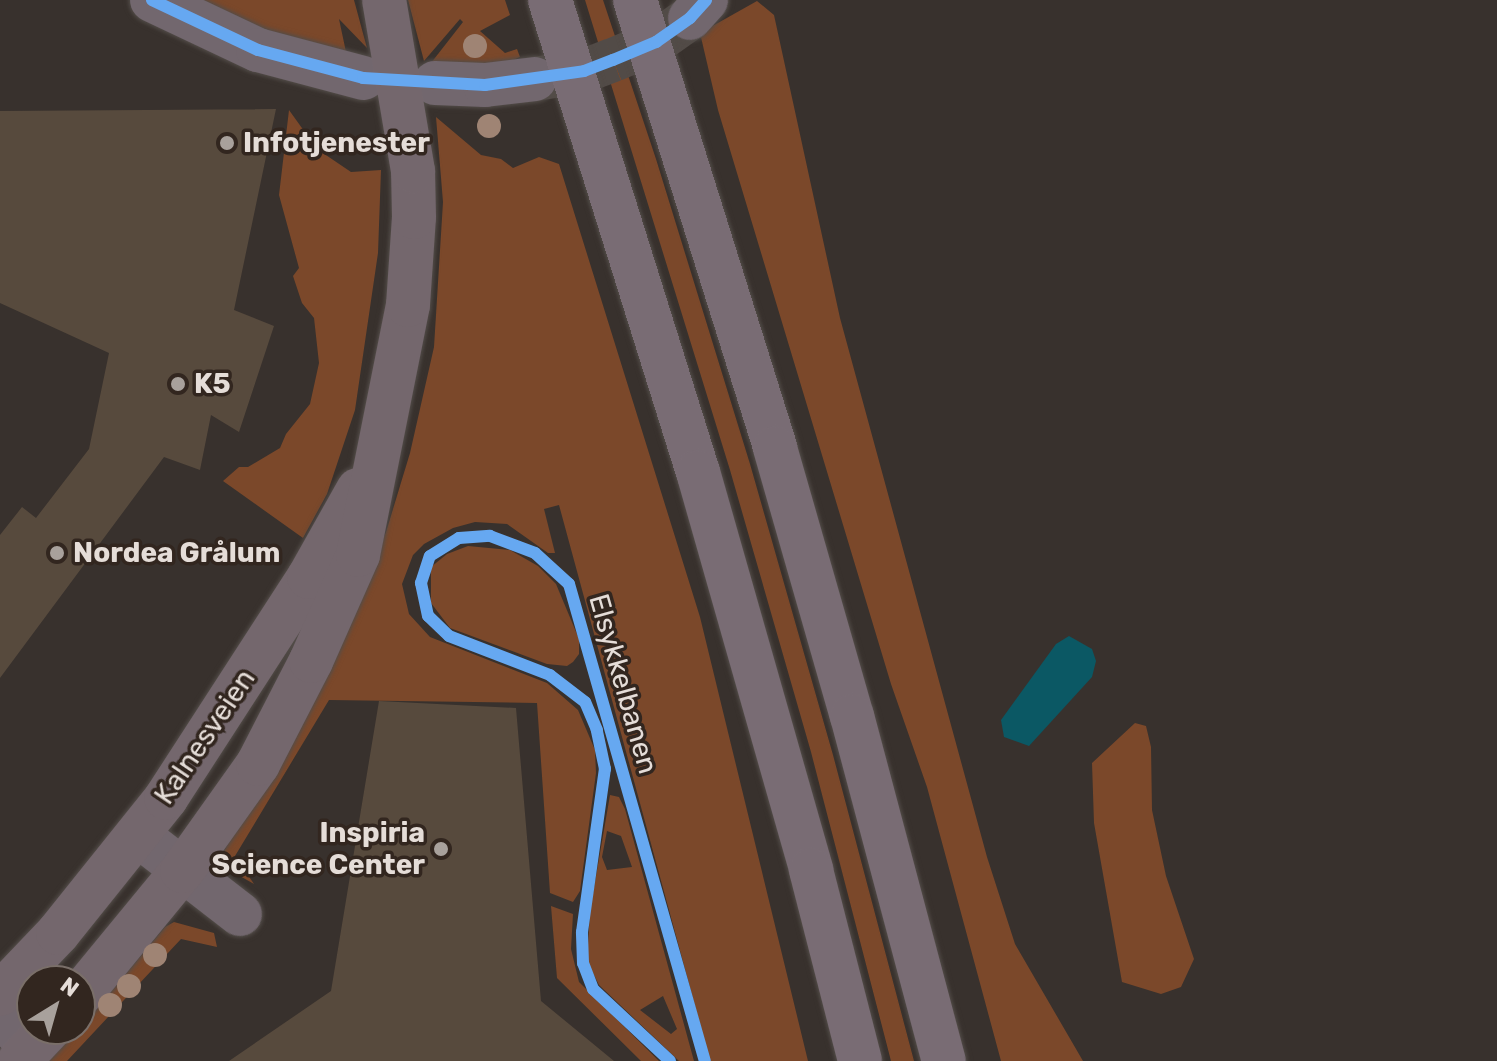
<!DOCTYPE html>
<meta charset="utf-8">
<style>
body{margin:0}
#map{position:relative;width:1497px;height:1061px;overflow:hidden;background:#38312d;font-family:Rubik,sans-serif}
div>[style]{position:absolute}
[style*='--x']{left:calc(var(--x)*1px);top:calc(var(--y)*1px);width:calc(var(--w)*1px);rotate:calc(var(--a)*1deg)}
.green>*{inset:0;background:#7b482a}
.water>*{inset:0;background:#0b5864}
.building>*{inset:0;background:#574a3d}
.minor-tunnel>*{height:44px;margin-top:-22px;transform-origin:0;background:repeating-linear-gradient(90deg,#524b47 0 44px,transparent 0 66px)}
.roads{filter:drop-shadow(0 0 2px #534d49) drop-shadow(0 0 2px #534d49)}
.minor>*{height:44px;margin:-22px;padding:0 22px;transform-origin:22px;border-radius:22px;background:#72676e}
.major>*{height:44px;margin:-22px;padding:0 22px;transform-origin:22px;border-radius:22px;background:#74676d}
.highway>*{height:44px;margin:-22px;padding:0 22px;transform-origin:22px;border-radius:22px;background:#796c74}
.cycleway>*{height:12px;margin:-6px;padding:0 6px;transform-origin:6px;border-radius:6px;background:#66a8f1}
.trees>*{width:24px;height:24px;margin:-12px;border-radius:50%;background:#9f8474}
.dots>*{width:22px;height:22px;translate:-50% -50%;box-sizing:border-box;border:4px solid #32261f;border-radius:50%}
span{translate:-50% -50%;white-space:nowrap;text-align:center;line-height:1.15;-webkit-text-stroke:7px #32261f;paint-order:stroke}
.poi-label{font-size:28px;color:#e5ddd8;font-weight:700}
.left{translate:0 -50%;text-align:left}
.right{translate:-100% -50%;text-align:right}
.street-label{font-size:28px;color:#e5ddd8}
.north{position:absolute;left:16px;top:965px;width:80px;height:80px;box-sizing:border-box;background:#32261f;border:2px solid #7a6f69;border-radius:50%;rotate:37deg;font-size:22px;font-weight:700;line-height:32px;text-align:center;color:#e5ddd8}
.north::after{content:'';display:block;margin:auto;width:28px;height:36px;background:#a8a19c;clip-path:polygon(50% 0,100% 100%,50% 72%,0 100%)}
</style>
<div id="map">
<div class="green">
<div style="clip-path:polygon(188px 0,354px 0,367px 48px,339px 19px,346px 52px,301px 46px)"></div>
<div style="clip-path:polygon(408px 0,505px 0,510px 15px,480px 31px,505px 53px,517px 49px,520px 57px,500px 65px,431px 63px,463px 22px,460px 19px,424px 61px)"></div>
<div style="clip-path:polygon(585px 0,603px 0,656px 159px,750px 464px,833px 755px,914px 1061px,891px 1061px,811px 752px,730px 470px)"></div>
<div style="clip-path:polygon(757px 1px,774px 15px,840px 318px,987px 857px,1015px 944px,1083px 1061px,1001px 1061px,927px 787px,891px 684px,718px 110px,700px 33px)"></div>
<div style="clip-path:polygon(289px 110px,317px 149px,351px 172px,381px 170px,378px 253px,355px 410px,327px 494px,303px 538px,223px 481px,239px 467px,248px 467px,280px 448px,286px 434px,310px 404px,319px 363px,314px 318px,302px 303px,293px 276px,299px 268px,279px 195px)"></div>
<div style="clip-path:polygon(436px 117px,481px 155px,501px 159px,513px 168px,539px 157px,559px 164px,700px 617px,808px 1061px,710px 1061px,559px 505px,544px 509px,555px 553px,548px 553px,507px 524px,475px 522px,453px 528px,424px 544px,413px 555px,402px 584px,409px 614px,430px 637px,547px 683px,578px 710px,595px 750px,596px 773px,580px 891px,573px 902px,550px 893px,537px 703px,329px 700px,235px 856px,254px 884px,224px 867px,223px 853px,349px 627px,386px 532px,410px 453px,434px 347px,443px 202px)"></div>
<div style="clip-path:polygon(468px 546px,510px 550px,538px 566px,556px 584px,579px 639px,579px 654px,573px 662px,567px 666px,547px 664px,450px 628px,431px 603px,431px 567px,447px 554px)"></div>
<div style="clip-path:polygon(1135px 723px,1146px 726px,1151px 747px,1152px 810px,1166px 876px,1194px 959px,1181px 987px,1161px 994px,1122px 982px,1094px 823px,1092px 763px)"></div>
<div style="clip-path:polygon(evenodd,610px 795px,619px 797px,625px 809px,694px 1061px,679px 1061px,599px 985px,587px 961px,590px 911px,610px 795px,607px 831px,621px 836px,632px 867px,607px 870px,602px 857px,607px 831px,610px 795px,663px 996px,677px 1029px,671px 1034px,640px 1010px,663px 996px)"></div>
<div style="clip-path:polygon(551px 906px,573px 914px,571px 949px,579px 982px,659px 1061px,641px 1061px,557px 978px)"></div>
<div style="clip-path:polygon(174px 922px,214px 933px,217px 947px,181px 939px,67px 1061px,46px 1061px,80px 1029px,165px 927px)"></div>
</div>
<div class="water">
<div style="clip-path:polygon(1069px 636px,1092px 649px,1096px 661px,1092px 677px,1029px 746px,1004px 737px,1001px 720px,1056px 644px)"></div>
</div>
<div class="building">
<div style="clip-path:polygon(276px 109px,234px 310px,274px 326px,239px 432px,211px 415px,200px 470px,164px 457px,0 678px,0 535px,22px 507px,36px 518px,89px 449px,109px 353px,0 303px,0 111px)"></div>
<div style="clip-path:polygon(379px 701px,516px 708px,541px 1001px,614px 1061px,229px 1061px,331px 991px)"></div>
</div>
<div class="minor-tunnel">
<div style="--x:535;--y:79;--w:50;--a:-9.3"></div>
<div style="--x:584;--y:71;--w:31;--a:-21"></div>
<div style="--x:613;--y:60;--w:47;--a:-22.7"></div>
<div style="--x:656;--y:42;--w:42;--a:-35.2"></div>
</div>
<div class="roads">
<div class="minor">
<div style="--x:152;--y:0;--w:117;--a:25.3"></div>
<div style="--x:258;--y:50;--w:109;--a:14.9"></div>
<div style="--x:690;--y:18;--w:24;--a:-48"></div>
<div style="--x:435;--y:83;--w:50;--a:2.3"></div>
<div style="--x:485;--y:85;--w:50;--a:-6.8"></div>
<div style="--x:138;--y:835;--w:129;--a:37.8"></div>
<div style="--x:0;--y:1014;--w:46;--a:47.6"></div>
</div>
<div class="major">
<div style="--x:0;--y:994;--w:84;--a:-46.4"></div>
<div style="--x:58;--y:933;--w:173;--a:-51.3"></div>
<div style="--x:166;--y:798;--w:263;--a:-57.1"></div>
<div style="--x:309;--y:577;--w:100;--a:-60.6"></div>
<div style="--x:80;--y:995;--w:161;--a:-50.6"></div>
<div style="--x:182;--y:871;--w:131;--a:-54.6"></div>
<div style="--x:258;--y:764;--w:116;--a:-62.8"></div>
<div style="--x:311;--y:661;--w:116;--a:-66.1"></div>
<div style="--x:358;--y:555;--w:255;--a:-78.7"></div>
<div style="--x:408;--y:305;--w:88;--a:-86.1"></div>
<div style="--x:414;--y:217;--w:46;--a:-91.2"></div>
<div style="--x:413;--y:171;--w:173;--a:-99.6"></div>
<div style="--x:19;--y:1061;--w:44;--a:-46.8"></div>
</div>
<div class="highway">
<div style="--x:550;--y:0;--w:495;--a:72.6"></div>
<div style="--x:698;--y:472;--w:414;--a:74.1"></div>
<div style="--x:811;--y:870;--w:197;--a:75.6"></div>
<div style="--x:635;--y:0;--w:469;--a:72.6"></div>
<div style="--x:775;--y:448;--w:279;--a:74"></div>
<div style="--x:852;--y:716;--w:357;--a:75.1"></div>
</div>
</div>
<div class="cycleway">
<div style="--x:152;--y:0;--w:117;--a:25.3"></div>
<div style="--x:258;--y:50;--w:109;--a:14.9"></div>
<div style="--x:363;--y:78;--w:122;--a:3.3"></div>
<div style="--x:485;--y:85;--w:100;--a:-8"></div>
<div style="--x:584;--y:71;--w:31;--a:-21"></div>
<div style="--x:613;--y:60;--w:47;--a:-22.7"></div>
<div style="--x:656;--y:42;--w:42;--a:-35.2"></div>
<div style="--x:690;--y:18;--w:24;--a:-48"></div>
<div style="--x:670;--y:1061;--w:105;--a:-136.9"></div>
<div style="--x:593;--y:989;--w:28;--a:-111"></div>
<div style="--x:583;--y:963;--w:31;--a:-92"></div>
<div style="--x:582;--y:932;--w:165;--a:-82"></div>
<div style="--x:605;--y:769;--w:40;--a:-102"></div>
<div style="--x:597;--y:730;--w:30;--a:-113"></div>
<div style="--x:585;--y:702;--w:44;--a:-142.4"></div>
<div style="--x:550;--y:675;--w:108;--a:-158.9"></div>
<div style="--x:449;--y:636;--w:29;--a:-136"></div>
<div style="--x:428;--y:616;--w:34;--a:-102"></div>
<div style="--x:421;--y:583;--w:28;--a:-72"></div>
<div style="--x:430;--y:556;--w:34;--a:-32"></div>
<div style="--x:459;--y:538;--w:31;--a:-4"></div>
<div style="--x:490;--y:536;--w:48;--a:20.7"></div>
<div style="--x:535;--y:553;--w:46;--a:42.4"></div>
<div style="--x:569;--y:584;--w:496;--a:74.1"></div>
</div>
<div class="trees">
<div style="left:475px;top:46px"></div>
<div style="left:489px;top:126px"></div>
<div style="left:155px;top:955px"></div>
<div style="left:129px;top:986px"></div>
<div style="left:110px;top:1005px"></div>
</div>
<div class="dots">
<div style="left:227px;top:143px;background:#a8a19c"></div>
<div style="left:178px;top:384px;background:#a8a19c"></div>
<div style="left:57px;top:553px;background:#a8a19c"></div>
<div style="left:441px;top:849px;background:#a8a19c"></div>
</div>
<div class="poi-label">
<span class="left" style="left:243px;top:143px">Infotjenester</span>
<span class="left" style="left:194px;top:384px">K5</span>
<span class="left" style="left:73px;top:553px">Nordea Grålum</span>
<span class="right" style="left:425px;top:849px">Inspiria<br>Science Center</span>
</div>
<div class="street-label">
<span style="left:623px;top:684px;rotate:74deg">Elsykkelbanen</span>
<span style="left:205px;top:737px;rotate:-56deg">Kalnesveien</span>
</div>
<div class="north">N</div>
</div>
